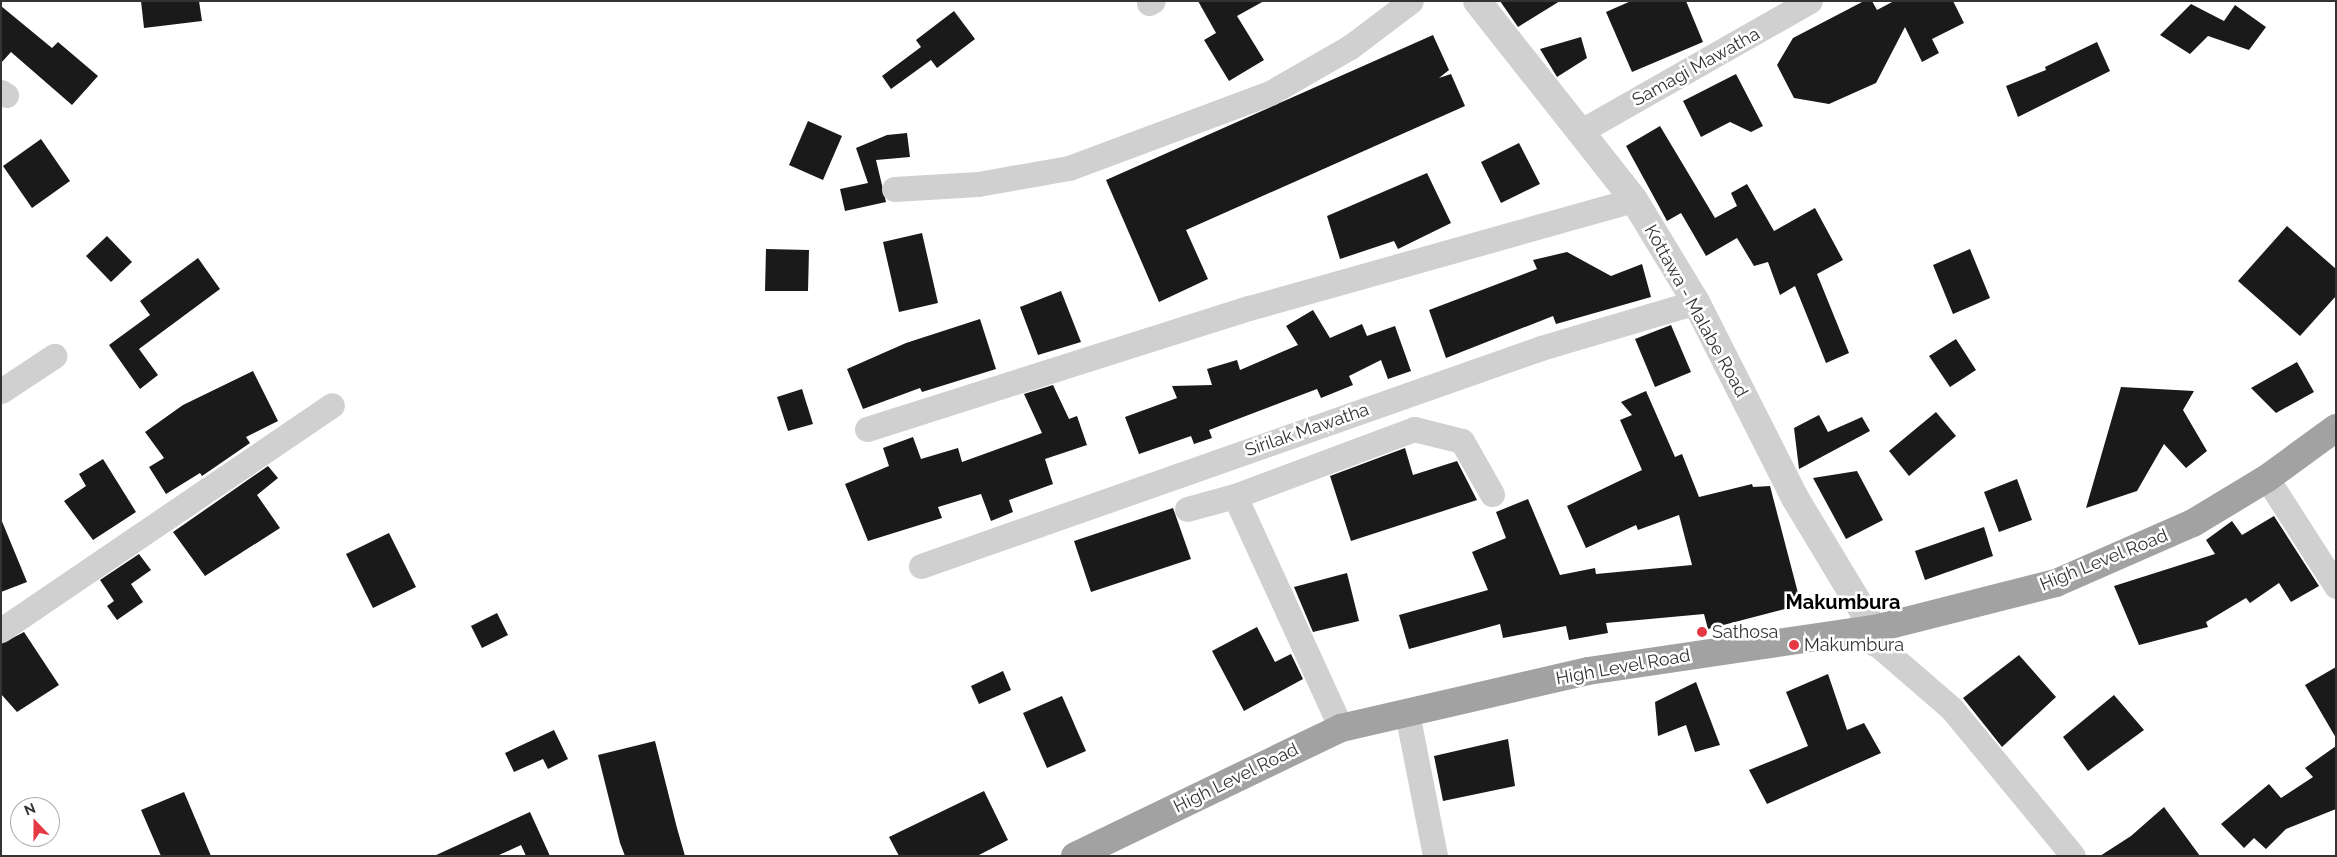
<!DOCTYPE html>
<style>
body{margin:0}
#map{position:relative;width:2337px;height:857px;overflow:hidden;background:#fff;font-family:Raleway,sans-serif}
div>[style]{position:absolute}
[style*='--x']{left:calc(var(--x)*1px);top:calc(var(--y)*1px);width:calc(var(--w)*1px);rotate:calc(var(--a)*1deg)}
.building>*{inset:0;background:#1a1a1a}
.minor>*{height:25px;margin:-12.5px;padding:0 12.5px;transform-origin:12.5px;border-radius:12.5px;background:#d0d0d0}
.tertiary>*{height:28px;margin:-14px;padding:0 14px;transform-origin:14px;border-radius:14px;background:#d0d0d0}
.trunk>*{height:28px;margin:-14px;padding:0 14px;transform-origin:14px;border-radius:14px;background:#a2a2a2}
.dots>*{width:14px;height:14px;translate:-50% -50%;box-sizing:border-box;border:2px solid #fff;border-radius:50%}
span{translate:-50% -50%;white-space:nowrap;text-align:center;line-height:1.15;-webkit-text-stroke:5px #fff;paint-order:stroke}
.street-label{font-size:18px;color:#333}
.poi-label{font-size:18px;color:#333}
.left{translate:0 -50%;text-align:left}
.quarter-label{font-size:20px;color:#000;font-weight:700}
.frame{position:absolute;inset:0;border:2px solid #333;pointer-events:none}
.north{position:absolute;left:10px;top:797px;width:50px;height:50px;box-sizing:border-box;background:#fff;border:1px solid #adadad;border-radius:50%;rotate:338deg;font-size:14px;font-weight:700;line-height:20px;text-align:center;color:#333}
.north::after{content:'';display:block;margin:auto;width:18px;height:22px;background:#e63946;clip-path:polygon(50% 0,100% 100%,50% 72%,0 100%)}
</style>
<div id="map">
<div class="building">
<div style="clip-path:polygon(141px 1px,199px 1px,202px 21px,144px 28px)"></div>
<div style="clip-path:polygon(1198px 1px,1264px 1px,1237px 16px,1264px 60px,1229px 81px,1204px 40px,1216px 33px)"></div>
<div style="clip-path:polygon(1500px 1px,1560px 1px,1518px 27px)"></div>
<div style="clip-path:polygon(1631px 1px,1686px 1px,1703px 42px,1632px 72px,1606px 12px)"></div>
<div style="clip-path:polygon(1864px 1px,1872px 1px,1877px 10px,1894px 1px,1953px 1px,1964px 23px,1932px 39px,1939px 53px,1922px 62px,1905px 27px,1876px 83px,1829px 104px,1794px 98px,1777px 65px,1793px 38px)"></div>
<div style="clip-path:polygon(2191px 4px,2224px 21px,2235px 5px,2266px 27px,2249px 50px,2208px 36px,2190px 54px,2160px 35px)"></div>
<div style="clip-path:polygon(1px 6px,52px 48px,58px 42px,98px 76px,72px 105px,11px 52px,1px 63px)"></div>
<div style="clip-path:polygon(954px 11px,975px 39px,937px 68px,931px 60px,891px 89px,882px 76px,921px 47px,916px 40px)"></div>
<div style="clip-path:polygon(1433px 35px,1449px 70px,1439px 78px,1451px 74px,1465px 106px,1186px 230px,1208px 279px,1159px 302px,1106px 180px)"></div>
<div style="clip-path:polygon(1581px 37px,1587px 58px,1557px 77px,1540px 49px)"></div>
<div style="clip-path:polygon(2097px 42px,2110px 71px,2018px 117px,2006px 86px,2046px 70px,2045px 67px)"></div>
<div style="clip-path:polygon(1736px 74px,1763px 126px,1751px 132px,1730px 122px,1701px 137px,1683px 101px)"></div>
<div style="clip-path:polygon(808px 121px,842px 136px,823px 180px,789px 165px)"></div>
<div style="clip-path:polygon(1660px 126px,1715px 218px,1737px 206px,1731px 193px,1747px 184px,1774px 231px,1815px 208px,1843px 260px,1817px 274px,1849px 353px,1826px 363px,1795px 286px,1780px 295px,1768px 262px,1754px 266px,1737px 238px,1706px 256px,1681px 213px,1667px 221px,1626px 146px)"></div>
<div style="clip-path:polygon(907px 133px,910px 157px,876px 160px,886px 202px,845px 211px,840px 189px,868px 183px,856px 148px,887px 135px)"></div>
<div style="clip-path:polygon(41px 139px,70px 181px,32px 208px,3px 166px)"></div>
<div style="clip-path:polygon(1519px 143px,1540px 184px,1501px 203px,1481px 162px)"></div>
<div style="clip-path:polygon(1427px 173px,1451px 223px,1398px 249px,1394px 241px,1340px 259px,1327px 216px)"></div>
<div style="clip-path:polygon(2287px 226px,2336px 269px,2336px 296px,2300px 336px,2238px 281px)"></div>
<div style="clip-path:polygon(922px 233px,938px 303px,899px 312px,883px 242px)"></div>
<div style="clip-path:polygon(107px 236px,132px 262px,111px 282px,86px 256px)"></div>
<div style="clip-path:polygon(766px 249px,809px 250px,808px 291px,765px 291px)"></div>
<div style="clip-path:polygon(1970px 249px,1990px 298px,1953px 314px,1933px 265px)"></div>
<div style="clip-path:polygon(1567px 252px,1611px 276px,1642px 264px,1651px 297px,1556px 324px,1553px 316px,1446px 358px,1429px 310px,1537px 269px,1533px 260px)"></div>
<div style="clip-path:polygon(198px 258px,220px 289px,139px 349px,158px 375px,140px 389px,109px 345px,150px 315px,140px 301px)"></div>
<div style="clip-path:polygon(1061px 291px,1081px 342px,1038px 355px,1020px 307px)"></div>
<div style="clip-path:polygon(1313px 310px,1330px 338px,1362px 324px,1367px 336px,1395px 326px,1411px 371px,1388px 379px,1381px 360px,1349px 376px,1353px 385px,1321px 398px,1317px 389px,1209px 430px,1212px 438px,1194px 444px,1191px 436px,1139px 454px,1125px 417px,1177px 398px,1172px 386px,1212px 385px,1207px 369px,1237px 360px,1240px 370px,1298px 345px,1286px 326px)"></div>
<div style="clip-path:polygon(980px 319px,996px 369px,922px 392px,920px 388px,863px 409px,847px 369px,906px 343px)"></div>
<div style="clip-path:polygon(1671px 325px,1691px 372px,1655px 387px,1635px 339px)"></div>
<div style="clip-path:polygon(1956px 339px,1976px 370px,1950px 387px,1929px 356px)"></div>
<div style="clip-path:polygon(2297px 362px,2314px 392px,2276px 413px,2251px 388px)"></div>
<div style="clip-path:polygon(253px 371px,278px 421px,246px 437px,250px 443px,202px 476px,200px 473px,166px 494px,149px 467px,164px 458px,145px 432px,183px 405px)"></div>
<div style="clip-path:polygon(1053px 385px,1069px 419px,1077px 416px,1087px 445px,1045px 459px,1053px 484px,1009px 500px,1013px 512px,991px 521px,981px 494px,938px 507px,942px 518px,868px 541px,845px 484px,889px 466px,883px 448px,913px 437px,921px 459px,958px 448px,962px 462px,1042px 433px,1024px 394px)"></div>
<div style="clip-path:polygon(2121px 387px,2194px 391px,2183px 410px,2207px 451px,2186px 468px,2164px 444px,2137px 491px,2086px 508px)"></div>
<div style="clip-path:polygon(802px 389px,813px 424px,788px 431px,777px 397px)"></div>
<div style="clip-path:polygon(1646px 391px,1675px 457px,1682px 454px,1699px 497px,1752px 484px,1753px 487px,1770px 486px,1798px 593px,1789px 608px,1708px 629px,1704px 614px,1606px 623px,1608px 633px,1569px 640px,1566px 626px,1503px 638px,1500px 624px,1409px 649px,1399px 615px,1488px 590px,1472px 552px,1506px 538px,1496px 512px,1528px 499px,1560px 575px,1595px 568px,1596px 574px,1692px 565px,1679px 515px,1638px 530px,1636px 525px,1586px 548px,1567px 506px,1642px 470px,1620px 420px,1632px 415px,1621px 402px)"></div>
<div style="clip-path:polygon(1936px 412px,1956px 436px,1909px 476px,1889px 451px)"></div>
<div style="clip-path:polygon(1819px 415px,1828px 432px,1862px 417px,1870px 431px,1799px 469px,1794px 428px)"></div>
<div style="clip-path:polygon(1405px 448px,1413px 475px,1457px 461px,1477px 500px,1351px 541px,1330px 476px)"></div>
<div style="clip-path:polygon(103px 459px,136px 512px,93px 540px,64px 501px,86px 486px,79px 474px)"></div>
<div style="clip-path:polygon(268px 466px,278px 478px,257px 495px,280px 528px,205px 576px,173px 532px)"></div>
<div style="clip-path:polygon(1857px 471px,1883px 520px,1846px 539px,1813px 478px)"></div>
<div style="clip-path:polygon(2017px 479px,2032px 520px,1999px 532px,1984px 492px)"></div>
<div style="clip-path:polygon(1173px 508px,1191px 559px,1091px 592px,1074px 541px)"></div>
<div style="clip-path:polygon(2274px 516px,2319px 586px,2291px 602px,2279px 583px,2250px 603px,2246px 598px,2206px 622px,2208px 627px,2139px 645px,2114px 586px,2215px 554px,2206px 540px,2232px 521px,2242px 535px)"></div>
<div style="clip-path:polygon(1px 519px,27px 582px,1px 592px)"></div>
<div style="clip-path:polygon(1984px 527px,1993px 556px,1925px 580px,1915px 551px)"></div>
<div style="clip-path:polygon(389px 533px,416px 587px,373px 608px,346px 554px)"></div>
<div style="clip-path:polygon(139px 554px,151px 570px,131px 584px,143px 602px,117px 620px,107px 606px,114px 601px,100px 580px)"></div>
<div style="clip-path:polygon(1347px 573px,1359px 621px,1313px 632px,1294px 587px)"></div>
<div style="clip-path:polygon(497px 613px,508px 635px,482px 648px,471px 626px)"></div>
<div style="clip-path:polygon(1257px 627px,1275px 662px,1291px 654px,1303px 679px,1244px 711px,1212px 651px)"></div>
<div style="clip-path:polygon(24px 632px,59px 685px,17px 712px,1px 694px,1px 644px)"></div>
<div style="clip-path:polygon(2019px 655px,2056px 697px,2002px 747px,1963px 698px)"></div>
<div style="clip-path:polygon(2336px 667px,2336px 738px,2305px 685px)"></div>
<div style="clip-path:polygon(1003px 671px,1011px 690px,979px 704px,971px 686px)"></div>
<div style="clip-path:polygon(1828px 674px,1847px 730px,1864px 723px,1881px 753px,1767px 804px,1749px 770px,1808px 746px,1786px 692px)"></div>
<div style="clip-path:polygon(1696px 682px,1720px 745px,1695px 752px,1686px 725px,1658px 736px,1655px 702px)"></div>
<div style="clip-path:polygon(2114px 695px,2144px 730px,2088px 771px,2063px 737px)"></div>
<div style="clip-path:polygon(1062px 696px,1086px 751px,1047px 768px,1023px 713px)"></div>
<div style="clip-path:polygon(554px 730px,568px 759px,548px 769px,543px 759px,514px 772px,505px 753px)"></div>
<div style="clip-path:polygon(1508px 739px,1515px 786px,1443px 801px,1434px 756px)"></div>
<div style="clip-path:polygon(655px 741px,677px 828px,685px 856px,625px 856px,620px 843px,598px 755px)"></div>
<div style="clip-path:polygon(2336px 746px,2336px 809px,2286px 829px,2266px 849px,2254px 838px,2244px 848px,2221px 824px,2269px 784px,2281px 798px,2313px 777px,2305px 768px)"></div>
<div style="clip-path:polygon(984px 791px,1008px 840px,977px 856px,899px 856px,889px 837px)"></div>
<div style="clip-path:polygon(184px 792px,211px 856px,161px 856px,141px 810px)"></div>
<div style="clip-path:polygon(2164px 807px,2200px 856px,2100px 856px,2131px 836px)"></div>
<div style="clip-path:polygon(530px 812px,550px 856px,526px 856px,521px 845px,497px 856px,434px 856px)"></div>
</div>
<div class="minor">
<div style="--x:1149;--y:3;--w:4;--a:-27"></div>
<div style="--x:1;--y:92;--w:6;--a:31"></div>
<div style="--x:1581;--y:131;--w:263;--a:-29.6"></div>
<div style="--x:894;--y:189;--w:84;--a:-3.4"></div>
<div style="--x:978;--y:184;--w:92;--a:-10"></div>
<div style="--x:1069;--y:168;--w:215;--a:-20.5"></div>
<div style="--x:1270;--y:93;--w:92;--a:-29.9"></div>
<div style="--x:1350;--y:47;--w:76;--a:-37"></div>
<div style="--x:1;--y:391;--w:64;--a:-33.4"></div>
<div style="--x:867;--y:429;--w:401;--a:-17.6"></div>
<div style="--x:1249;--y:308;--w:400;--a:-15.7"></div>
<div style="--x:2275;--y:491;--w:113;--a:57.3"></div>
<div style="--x:1187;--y:509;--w:50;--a:-15.2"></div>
<div style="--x:921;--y:566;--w:657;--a:-19.37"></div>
<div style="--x:1541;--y:348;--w:162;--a:-16.5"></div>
<div style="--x:1;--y:630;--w:400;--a:-34.2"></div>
<div style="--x:1877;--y:644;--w:99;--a:40.9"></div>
<div style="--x:1952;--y:709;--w:190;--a:50.5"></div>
<div style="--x:1409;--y:723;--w:136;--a:78.9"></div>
<div style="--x:1341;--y:728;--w:255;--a:-114.6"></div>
<div style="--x:1235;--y:496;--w:191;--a:-20.5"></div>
<div style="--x:1414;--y:429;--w:49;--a:14"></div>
<div style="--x:1462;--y:441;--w:61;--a:60.5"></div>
</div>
<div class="tertiary">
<div style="--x:1477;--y:1;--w:253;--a:51.7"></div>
<div style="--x:1634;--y:200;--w:119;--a:58.7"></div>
<div style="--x:1696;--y:302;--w:220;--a:63.2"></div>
<div style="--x:1795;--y:498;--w:153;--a:58.9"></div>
<div style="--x:1874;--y:629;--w:15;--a:79"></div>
</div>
<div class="trunk">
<div style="--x:1075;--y:856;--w:295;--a:-25.7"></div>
<div style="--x:1341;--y:728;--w:253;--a:-13"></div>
<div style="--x:1588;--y:671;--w:289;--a:-8.4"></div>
<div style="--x:1874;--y:629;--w:188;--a:-14.2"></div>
<div style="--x:2056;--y:583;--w:150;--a:-23.7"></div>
<div style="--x:2193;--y:523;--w:85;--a:-31.1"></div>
<div style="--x:2266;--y:479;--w:87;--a:-36.1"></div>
</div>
<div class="dots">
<div style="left:1702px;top:632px;background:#e63946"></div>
<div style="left:1794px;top:645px;background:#e63946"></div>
</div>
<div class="street-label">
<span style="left:1696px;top:67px;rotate:-29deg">Samagi Mawatha</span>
<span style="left:1696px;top:311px;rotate:61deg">Kottawa - Malabe Road</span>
<span style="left:1307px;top:430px;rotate:-19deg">Sirilak Mawatha</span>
<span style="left:2104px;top:560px;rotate:-22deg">High Level Road</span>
<span style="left:1623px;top:667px;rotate:-10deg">High Level Road</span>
<span style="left:1236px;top:778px;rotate:-26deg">High Level Road</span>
</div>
<div class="poi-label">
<span class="left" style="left:1712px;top:632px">Sathosa</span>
<span class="left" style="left:1804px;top:645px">Makumbura</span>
</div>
<div class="quarter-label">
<span style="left:1843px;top:602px">Makumbura</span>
</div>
<div class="frame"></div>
<div class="north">N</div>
</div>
